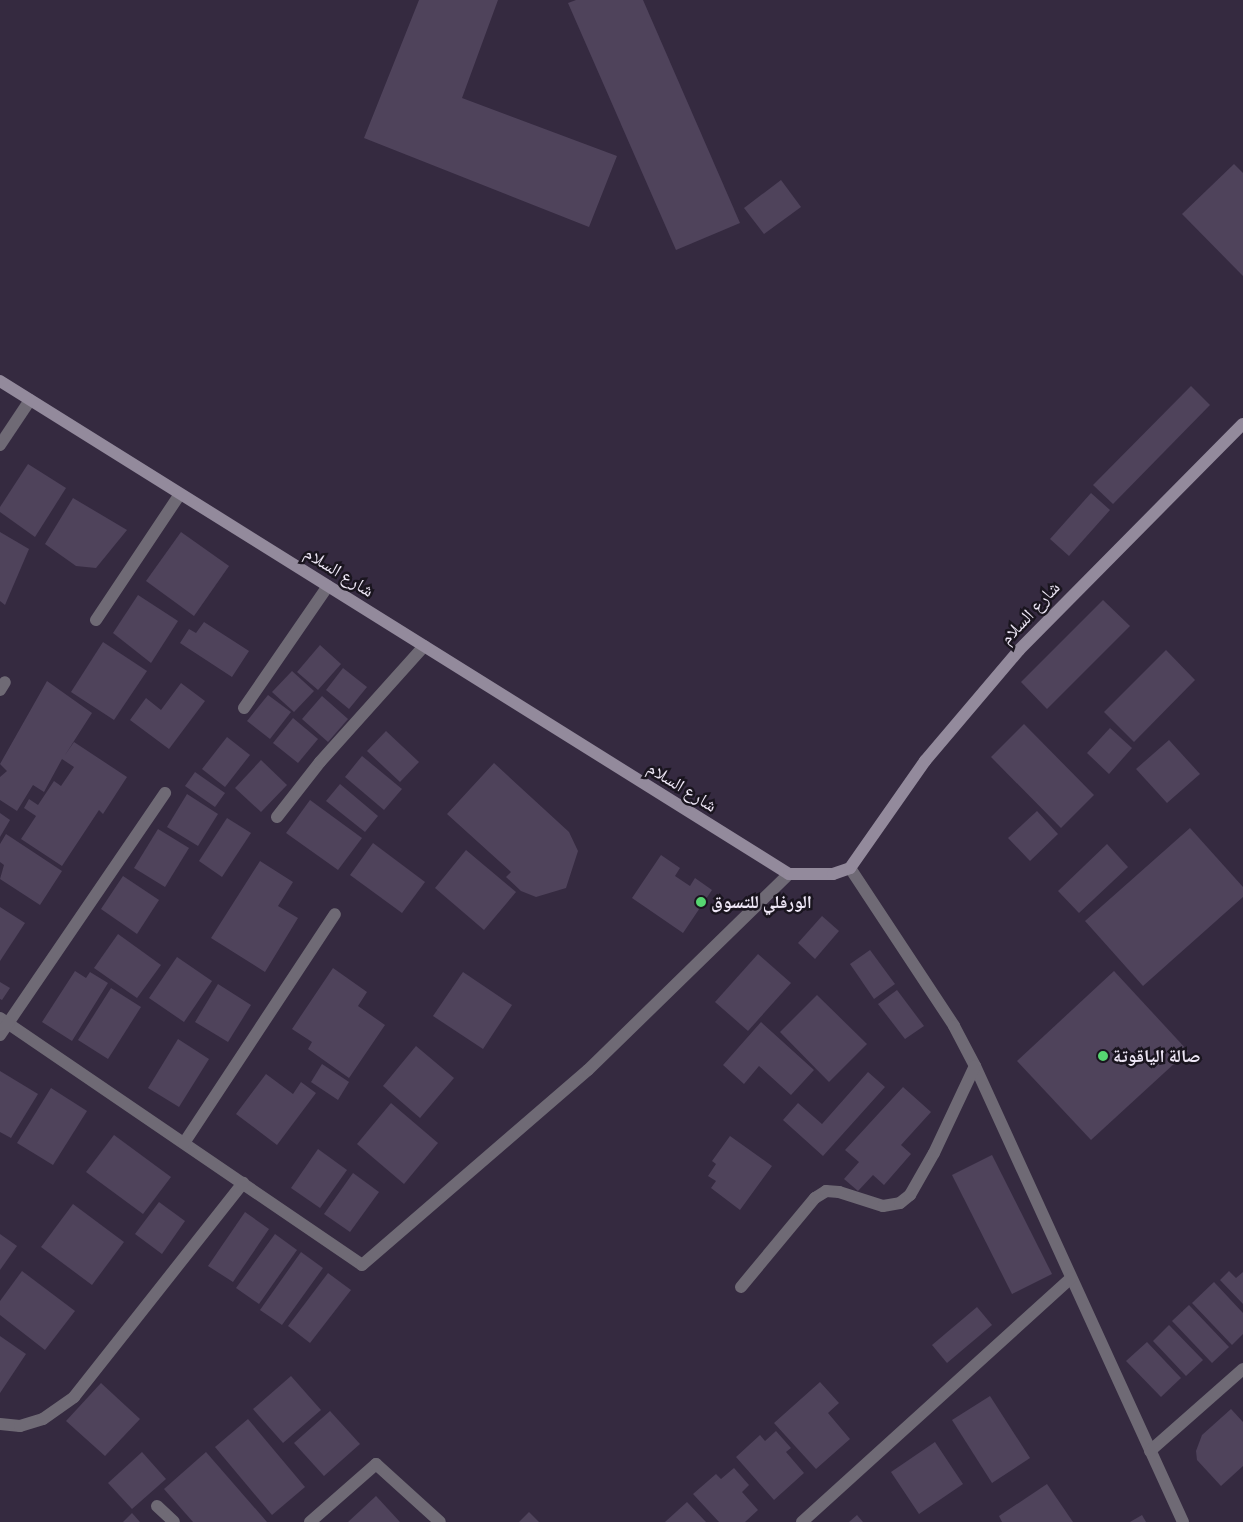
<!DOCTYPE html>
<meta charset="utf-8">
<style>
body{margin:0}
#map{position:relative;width:1243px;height:1522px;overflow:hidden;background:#352a40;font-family:Signika,"Noto Naskh Arabic",sans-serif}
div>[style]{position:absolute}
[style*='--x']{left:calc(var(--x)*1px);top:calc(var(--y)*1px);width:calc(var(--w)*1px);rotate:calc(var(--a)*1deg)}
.building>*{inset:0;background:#4f435b}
.street>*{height:12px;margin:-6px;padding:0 6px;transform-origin:6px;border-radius:6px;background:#6f6a75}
.secondary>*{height:12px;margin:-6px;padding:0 6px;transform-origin:6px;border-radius:6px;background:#938a9c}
.dots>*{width:14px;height:14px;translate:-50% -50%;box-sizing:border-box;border:2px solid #1a151f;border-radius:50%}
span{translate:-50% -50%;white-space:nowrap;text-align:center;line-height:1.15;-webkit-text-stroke:5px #1a151f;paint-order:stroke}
.street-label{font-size:18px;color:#eee7f6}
.poi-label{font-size:18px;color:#eee7f6;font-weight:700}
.left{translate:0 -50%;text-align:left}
</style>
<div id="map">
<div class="building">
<div style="clip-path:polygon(419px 0,498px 0,462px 98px,617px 156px,589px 227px,364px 138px)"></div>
<div style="clip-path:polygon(576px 0,643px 0,740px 223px,676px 250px,568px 3px)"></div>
<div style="clip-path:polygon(1234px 164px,1243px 173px,1243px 276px,1182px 214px)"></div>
<div style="clip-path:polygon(781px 180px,801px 207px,764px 234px,744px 208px)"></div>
<div style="clip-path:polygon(1191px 386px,1210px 405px,1113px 504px,1093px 485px)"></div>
<div style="clip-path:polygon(28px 464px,66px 488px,35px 537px,0 512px,0 507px)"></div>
<div style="clip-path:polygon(1091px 493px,1110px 510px,1069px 556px,1050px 539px)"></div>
<div style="clip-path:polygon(73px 498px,127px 530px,96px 568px,76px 566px,45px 544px)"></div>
<div style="clip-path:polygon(0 532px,29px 549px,5px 605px,0 601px)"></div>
<div style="clip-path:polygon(181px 532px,229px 566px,194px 616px,146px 581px)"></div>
<div style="clip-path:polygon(138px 595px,178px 621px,151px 663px,113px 633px)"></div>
<div style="clip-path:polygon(1103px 600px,1130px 626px,1047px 709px,1021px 682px)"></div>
<div style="clip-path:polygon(204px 622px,249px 651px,232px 677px,180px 643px,189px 629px,196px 633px)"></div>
<div style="clip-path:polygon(103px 642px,147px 671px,114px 720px,71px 692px)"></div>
<div style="clip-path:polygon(320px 645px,341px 664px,318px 690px,297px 672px)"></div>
<div style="clip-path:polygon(1166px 650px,1195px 680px,1134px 742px,1104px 712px)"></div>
<div style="clip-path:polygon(343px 668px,367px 687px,349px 709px,326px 690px)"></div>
<div style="clip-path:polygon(292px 671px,314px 691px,294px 712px,272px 692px)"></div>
<div style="clip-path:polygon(47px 681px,92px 713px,65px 755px,74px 742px,127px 777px,103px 814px,99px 810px,62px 866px,21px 839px,36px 816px,24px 808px,29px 799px,38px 805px,54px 781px,61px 786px,74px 767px,62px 759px,44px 792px,33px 785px,17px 811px,0 800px,0 777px,7px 771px,0 764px)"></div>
<div style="clip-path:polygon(181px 683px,205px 701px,169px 749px,130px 720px,146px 698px,161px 710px)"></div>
<div style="clip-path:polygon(268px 695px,291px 712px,270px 739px,247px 721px)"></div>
<div style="clip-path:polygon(322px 696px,348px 719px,328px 742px,302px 719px)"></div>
<div style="clip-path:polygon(293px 718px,318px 739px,298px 763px,273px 743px)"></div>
<div style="clip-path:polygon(1024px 724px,1094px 795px,1061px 828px,991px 757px)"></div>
<div style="clip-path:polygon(1110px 728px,1132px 748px,1109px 774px,1087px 753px)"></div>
<div style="clip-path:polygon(386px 731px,419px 762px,400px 782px,367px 751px)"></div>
<div style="clip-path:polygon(227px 737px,250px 755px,225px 787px,202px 769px)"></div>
<div style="clip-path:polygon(1169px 740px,1200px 774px,1167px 803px,1136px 769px)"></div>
<div style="clip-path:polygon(362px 756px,402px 789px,384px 810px,345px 777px)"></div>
<div style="clip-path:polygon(261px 760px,287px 785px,261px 812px,235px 788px)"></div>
<div style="clip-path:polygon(494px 763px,569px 832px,578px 851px,566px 888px,536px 897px,521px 891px,506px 877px,511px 872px,447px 814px)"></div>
<div style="clip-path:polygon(195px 772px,225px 793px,215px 807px,185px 786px)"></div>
<div style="clip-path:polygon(340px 784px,378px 816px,365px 832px,326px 801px)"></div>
<div style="clip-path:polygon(187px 794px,218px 814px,198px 846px,167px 827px)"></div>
<div style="clip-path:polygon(310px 800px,362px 838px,338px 870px,286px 833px)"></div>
<div style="clip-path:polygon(1037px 811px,1058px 834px,1030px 861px,1008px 838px)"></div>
<div style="clip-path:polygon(0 813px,10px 820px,0 837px)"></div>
<div style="clip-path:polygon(227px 818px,251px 833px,222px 877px,199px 861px)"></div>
<div style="clip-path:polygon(1190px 828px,1243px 887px,1243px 897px,1143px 986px,1085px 921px)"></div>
<div style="clip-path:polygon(158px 829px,189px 848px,165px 887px,134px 868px)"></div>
<div style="clip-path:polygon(6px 834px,62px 871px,40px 905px,0 879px,4px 865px,0 862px,0 844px)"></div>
<div style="clip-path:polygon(373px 843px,425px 882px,402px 913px,350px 875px)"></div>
<div style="clip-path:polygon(1107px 844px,1128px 867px,1079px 913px,1058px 891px)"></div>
<div style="clip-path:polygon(466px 850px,516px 892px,484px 930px,435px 888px)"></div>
<div style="clip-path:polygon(661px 855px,680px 868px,675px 876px,690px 886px,695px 878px,712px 890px,683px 933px,632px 898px)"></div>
<div style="clip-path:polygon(260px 861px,293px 882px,278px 906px,298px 918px,265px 972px,211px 938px)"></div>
<div style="clip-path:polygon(123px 876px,159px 900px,137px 934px,101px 909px)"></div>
<div style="clip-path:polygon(0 907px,25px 923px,0 961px)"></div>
<div style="clip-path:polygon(822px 916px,839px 931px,815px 959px,798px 943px)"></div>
<div style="clip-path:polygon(118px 934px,161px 965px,137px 998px,94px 968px)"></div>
<div style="clip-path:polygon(870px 950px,895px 984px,874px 999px,850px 964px)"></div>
<div style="clip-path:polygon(758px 954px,791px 983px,748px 1031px,715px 1002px)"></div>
<div style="clip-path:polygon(177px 957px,212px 981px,184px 1022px,149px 998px)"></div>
<div style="clip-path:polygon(333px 968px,367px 992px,358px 1006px,385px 1025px,349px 1078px,308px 1049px,312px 1042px,292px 1029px)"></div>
<div style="clip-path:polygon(75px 971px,86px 978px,90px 972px,108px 983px,72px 1041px,42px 1022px)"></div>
<div style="clip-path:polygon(1114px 971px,1188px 1051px,1091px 1140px,1017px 1061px)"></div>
<div style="clip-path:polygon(463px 972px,512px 1005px,483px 1049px,433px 1016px)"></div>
<div style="clip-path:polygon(0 982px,10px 988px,2px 1000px,0 999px)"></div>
<div style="clip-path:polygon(218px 984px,251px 1005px,228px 1042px,195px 1022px)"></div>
<div style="clip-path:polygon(111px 988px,141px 1007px,108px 1059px,78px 1040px)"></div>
<div style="clip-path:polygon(897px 990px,924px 1026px,905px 1039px,878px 1004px)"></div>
<div style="clip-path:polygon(817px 995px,867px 1044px,829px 1082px,780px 1032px)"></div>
<div style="clip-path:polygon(761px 1022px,814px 1070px,791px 1095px,759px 1066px,744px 1084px,723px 1065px)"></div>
<div style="clip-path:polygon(178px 1039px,209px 1059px,179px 1107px,148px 1088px)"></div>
<div style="clip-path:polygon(416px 1046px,454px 1078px,420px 1118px,383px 1086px)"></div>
<div style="clip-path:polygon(322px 1064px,349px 1082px,338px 1100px,311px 1082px)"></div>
<div style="clip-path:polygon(0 1071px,38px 1094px,11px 1138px,0 1132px)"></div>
<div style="clip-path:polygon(868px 1072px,885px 1087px,823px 1156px,783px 1120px,798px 1103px,822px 1124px)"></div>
<div style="clip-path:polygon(266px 1074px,293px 1094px,301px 1082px,316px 1093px,277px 1145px,236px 1114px)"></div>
<div style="clip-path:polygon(903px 1087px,931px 1112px,901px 1145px,911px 1154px,884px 1185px,873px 1175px,858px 1191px,844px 1179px,859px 1162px,845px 1150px)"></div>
<div style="clip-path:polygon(51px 1088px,87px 1111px,53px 1165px,17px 1143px)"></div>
<div style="clip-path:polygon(391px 1103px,438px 1143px,404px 1184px,357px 1144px)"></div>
<div style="clip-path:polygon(114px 1135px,171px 1177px,143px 1214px,86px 1172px)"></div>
<div style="clip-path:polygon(730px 1136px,772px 1166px,740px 1210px,711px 1188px,716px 1181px,708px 1176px,716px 1164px,712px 1161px)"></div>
<div style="clip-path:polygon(318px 1149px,347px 1170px,320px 1208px,291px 1188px)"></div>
<div style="clip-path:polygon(992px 1155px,1052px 1274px,1012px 1294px,952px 1175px)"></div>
<div style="clip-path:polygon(353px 1173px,379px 1192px,350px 1232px,324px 1214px)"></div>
<div style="clip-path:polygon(159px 1202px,185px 1221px,162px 1254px,135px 1234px)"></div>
<div style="clip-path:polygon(73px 1204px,124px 1242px,92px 1285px,41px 1247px)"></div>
<div style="clip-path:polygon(245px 1212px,269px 1229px,233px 1282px,208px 1266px)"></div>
<div style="clip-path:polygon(0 1234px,17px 1246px,0 1270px)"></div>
<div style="clip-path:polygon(275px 1234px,297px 1250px,259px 1304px,236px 1288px)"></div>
<div style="clip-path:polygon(301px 1252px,323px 1268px,282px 1325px,260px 1310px)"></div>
<div style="clip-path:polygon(22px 1271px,75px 1311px,45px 1350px,0 1315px,0 1301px)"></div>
<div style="clip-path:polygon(1229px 1271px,1236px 1278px,1243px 1272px,1243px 1304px,1220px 1280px)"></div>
<div style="clip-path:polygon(328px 1273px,351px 1290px,310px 1343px,288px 1326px)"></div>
<div style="clip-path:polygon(1214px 1282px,1243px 1313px,1243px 1334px,1232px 1345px,1192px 1303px)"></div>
<div style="clip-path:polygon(1189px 1305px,1229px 1347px,1212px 1363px,1172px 1321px)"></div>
<div style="clip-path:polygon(977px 1307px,992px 1325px,947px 1363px,932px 1345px)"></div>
<div style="clip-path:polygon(1169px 1325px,1203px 1360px,1186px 1376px,1153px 1341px)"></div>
<div style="clip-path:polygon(0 1336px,26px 1354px,0 1393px)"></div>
<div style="clip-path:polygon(1147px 1342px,1181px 1378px,1161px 1397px,1126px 1361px)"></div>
<div style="clip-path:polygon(291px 1376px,321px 1410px,283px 1443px,253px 1409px)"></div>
<div style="clip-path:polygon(820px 1382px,839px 1403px,828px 1413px,850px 1439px,816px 1469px,774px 1423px)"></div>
<div style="clip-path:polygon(101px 1383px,140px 1419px,105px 1456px,66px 1421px)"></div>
<div style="clip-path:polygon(990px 1396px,1030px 1458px,992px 1483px,952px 1420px)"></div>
<div style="clip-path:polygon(1231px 1409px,1243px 1422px,1243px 1466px,1221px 1486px,1197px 1460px,1196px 1451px,1202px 1435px)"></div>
<div style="clip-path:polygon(330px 1411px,360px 1444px,324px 1476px,294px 1443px)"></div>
<div style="clip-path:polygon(248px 1419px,305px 1487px,272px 1515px,215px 1447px)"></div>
<div style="clip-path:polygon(776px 1431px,791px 1448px,786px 1452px,804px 1473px,774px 1500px,736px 1457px,760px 1435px,765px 1441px)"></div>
<div style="clip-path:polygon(935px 1442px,963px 1484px,919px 1514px,891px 1472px)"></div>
<div style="clip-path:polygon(142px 1452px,166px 1479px,132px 1509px,108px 1483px)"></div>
<div style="clip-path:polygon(206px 1452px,267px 1522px,193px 1522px,164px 1489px)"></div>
<div style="clip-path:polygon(734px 1468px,749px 1485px,742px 1492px,758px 1510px,745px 1522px,719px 1522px,693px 1494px,716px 1474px,721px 1479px)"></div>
<div style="clip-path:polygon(1047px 1484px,1073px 1522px,1002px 1522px,999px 1516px)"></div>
<div style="clip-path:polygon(376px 1496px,400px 1522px,348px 1522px)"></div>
<div style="clip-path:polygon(687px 1502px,706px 1522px,665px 1522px)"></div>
<div style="clip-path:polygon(529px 1512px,539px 1522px,519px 1522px)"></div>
<div style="clip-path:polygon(132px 1513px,140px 1522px,123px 1522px)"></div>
<div style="clip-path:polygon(857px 1515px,863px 1522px,849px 1522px)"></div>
<div style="clip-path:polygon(1142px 1515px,1146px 1522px,1130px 1522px)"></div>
</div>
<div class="street">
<div style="--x:0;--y:445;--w:54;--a:-56.3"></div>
<div style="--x:96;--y:620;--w:151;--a:-56.3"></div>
<div style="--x:0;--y:690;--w:9;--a:-58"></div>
<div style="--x:244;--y:708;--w:148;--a:-55.5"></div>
<div style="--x:277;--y:817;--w:70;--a:-52"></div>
<div style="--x:320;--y:762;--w:156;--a:-48.1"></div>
<div style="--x:850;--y:868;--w:189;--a:56.6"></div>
<div style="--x:954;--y:1026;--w:45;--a:62.3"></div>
<div style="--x:975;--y:1066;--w:501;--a:65.48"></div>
<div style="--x:0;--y:1018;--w:438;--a:34.3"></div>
<div style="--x:362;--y:1265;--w:298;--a:-40.8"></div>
<div style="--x:588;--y:1070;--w:281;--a:-44.3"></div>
<div style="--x:0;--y:1035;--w:293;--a:-55.7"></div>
<div style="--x:184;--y:1143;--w:274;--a:-56.6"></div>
<div style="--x:741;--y:1287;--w:116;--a:-50.3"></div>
<div style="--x:815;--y:1198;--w:13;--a:-32"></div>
<div style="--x:826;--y:1191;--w:13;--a:4"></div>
<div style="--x:839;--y:1192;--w:46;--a:17.7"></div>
<div style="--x:883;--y:1206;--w:17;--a:-10"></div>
<div style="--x:900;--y:1203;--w:13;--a:-39"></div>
<div style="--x:910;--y:1195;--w:48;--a:-60.3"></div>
<div style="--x:934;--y:1153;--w:96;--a:-64.8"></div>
<div style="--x:0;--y:1424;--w:20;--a:6"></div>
<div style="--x:20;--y:1426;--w:24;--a:-17"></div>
<div style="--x:43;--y:1419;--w:38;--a:-35"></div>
<div style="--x:74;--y:1397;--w:273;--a:-51.7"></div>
<div style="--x:1150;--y:1451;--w:124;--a:-41.4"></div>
<div style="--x:157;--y:1506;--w:23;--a:43"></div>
<div style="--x:310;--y:1522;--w:88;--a:-41.3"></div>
<div style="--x:376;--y:1464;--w:86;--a:42.2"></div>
<div style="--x:802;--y:1522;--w:363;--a:-42.2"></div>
</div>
<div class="secondary">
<div style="--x:0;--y:381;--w:930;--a:32"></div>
<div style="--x:789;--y:874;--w:44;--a:0"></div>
<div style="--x:833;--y:874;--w:18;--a:-19"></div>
<div style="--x:850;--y:868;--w:131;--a:-55"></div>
<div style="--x:925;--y:761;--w:145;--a:-49.7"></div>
<div style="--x:1019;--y:650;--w:318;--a:-45.3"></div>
</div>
<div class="dots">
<div style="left:701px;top:902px;background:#56d671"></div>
<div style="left:1103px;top:1056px;background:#56d671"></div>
</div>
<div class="street-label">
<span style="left:339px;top:572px;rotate:32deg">شارع السلام</span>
<span style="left:1030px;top:613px;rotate:-47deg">شارع السلام</span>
<span style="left:682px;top:787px;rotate:32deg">شارع السلام</span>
</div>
<div class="poi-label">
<span class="left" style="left:711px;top:902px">الورفلي للتسوق</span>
<span class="left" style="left:1113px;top:1056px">صالة الياقوتة</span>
</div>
</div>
